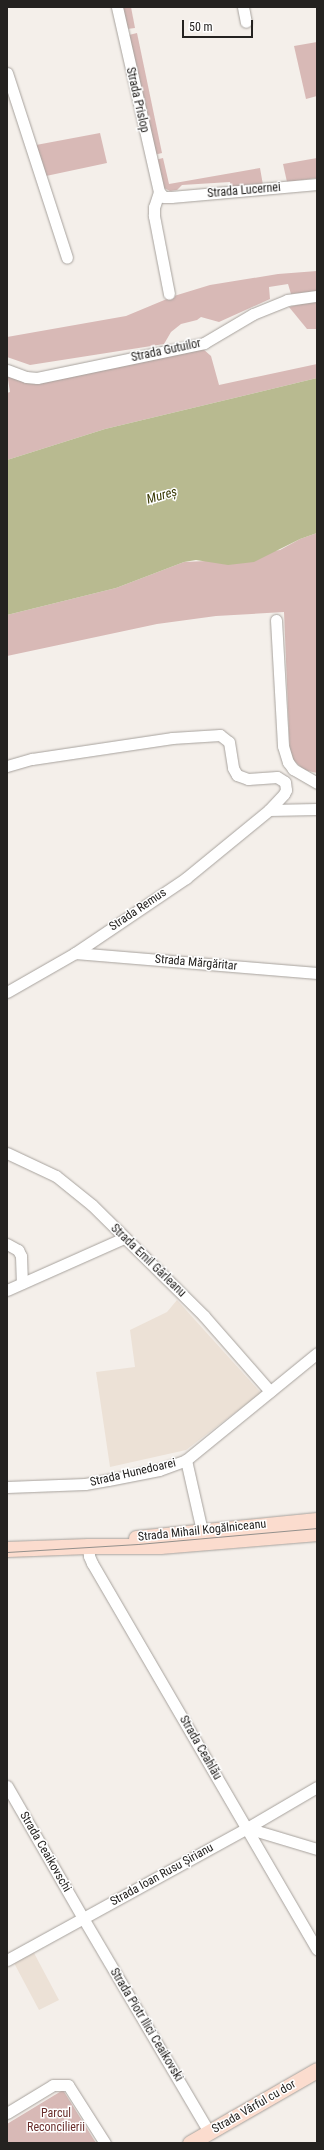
<!DOCTYPE html>
<meta charset="utf-8">
<style>
body{margin:0}
#map{position:relative;width:324px;height:2150px;overflow:hidden;background:#f4efea;font-family:"Roboto Condensed",sans-serif}
div>[style]{position:absolute}
[style*='--x']{left:calc(var(--x)*1px);top:calc(var(--y)*1px);width:calc(var(--w)*1px);rotate:calc(var(--a)*1deg)}
.built>*{inset:0;background:#ece1d6}
.green>*{inset:0;background:#d8b9b6}
.water>*{inset:0;background:#b8ba90}
.roads{filter:drop-shadow(0 0 1px #a7a29d) drop-shadow(0 0 1px #a7a29d)}
.street>*{height:11px;margin:-5.5px;padding:0 5.5px;transform-origin:5.5px;border-radius:5.5px;background:#fff}
.secondary>*{height:15px;margin:-7.5px;padding:0 7.5px;transform-origin:7.5px;border-radius:7.5px;background:#fbdcce}
.tram>*{height:1px;margin:-0.5px;padding:0 0.5px;transform-origin:0.5px;border-radius:0.5px;background:#93908c}
span{translate:-50% -50%;white-space:nowrap;text-align:center;line-height:1.15;-webkit-text-stroke:3px #fff;paint-order:stroke}
.street-label{font-size:12px;color:#242220}
.park-label{font-size:12px;color:#692d2b}
.water-label{font-size:13px;color:#3a3a06;font-style:italic}
.frame{position:absolute;inset:0;border:8px solid #242220;pointer-events:none}
.scale{position:absolute;left:182px;top:20px;width:71px;height:18px;box-sizing:border-box;border:2px solid #242220;border-top:0;padding-left:5px;font-size:12px;line-height:14px;white-space:nowrap;color:#242220;-webkit-text-stroke:3px #fff;paint-order:stroke}
</style>
<div id="map">
<div class="built">
<div style="clip-path:polygon(177px 1300px,261px 1393px,186px 1450px,110px 1467px,96px 1372px,135px 1367px,130px 1330px,167px 1312px)"></div>
<div style="clip-path:polygon(34px 1953px,59px 2000px,39px 2010px,14px 1963px)"></div>
</div>
<div class="green">
<div style="clip-path:polygon(122px 7px,131px 7px,135px 28px,127px 29px)"></div>
<div style="clip-path:polygon(137px 33px,162px 153px,154px 155px,129px 35px)"></div>
<div style="clip-path:polygon(317px 42px,317px 96px,306px 99px,294px 46px)"></div>
<div style="clip-path:polygon(100px 133px,107px 163px,46px 176px,36px 145px)"></div>
<div style="clip-path:polygon(163px 158px,169px 184px,260px 168px,263px 185px,231px 188px,230px 182px,182px 185px,177px 190px,170px 191px,162px 187px,155px 160px)"></div>
<div style="clip-path:polygon(317px 158px,317px 178px,287px 182px,283px 164px)"></div>
<div style="clip-path:polygon(317px 271px,317px 291px,291px 294px,288px 284px,269px 287px,270px 299px,219px 322px,201px 317px,197px 320px,181px 324px,171px 332px,164px 344px,30px 365px,7px 357px,7px 337px,126px 316px,174px 296px,210px 285px,278px 274px)"></div>
<div style="clip-path:polygon(317px 300px,317px 329px,307px 329px,289px 307px)"></div>
<div style="clip-path:polygon(203px 349px,211px 356px,219px 385px,317px 364px,317px 378px,105px 429px,7px 460px,7px 393px,10px 392px,7px 373px,21px 379px)"></div>
<div style="clip-path:polygon(317px 533px,317px 773px,304px 770px,290px 757px,284px 612px,216px 616px,157px 624px,7px 656px,7px 615px,116px 588px,184px 562px,206px 561px,280px 550px,300px 539px)"></div>
<div style="clip-path:polygon(63px 2090px,96px 2143px,7px 2143px,7px 2124px)"></div>
</div>
<div class="water">
<div style="clip-path:polygon(317px 378px,317px 533px,300px 539px,254px 562px,228px 565px,196px 560px,184px 562px,116px 588px,7px 615px,7px 460px,105px 429px)"></div>
</div>
<div class="roads">
<div class="street">
<div style="--x:117;--y:7;--w:190;--a:77.2"></div>
<div style="--x:159;--y:192;--w:7;--a:45"></div>
<div style="--x:164;--y:197;--w:7;--a:0"></div>
<div style="--x:171;--y:197;--w:147;--a:-5.1"></div>
<div style="--x:243;--y:7;--w:15;--a:79"></div>
<div style="--x:7;--y:73;--w:194;--a:72"></div>
<div style="--x:159;--y:192;--w:16;--a:108"></div>
<div style="--x:154;--y:207;--w:9;--a:90"></div>
<div style="--x:154;--y:216;--w:79;--a:79.1"></div>
<div style="--x:7;--y:370;--w:20;--a:20"></div>
<div style="--x:26;--y:377;--w:11;--a:5"></div>
<div style="--x:37;--y:378;--w:171;--a:-11.8"></div>
<div style="--x:204;--y:343;--w:57;--a:-30.6"></div>
<div style="--x:253;--y:314;--w:37;--a:-22"></div>
<div style="--x:287;--y:300;--w:30;--a:-8"></div>
<div style="--x:276;--y:620;--w:126;--a:86.8"></div>
<div style="--x:283;--y:746;--w:17;--a:73"></div>
<div style="--x:288;--y:762;--w:9;--a:54"></div>
<div style="--x:293;--y:769;--w:28;--a:30"></div>
<div style="--x:7;--y:766;--w:26;--a:-16"></div>
<div style="--x:32;--y:759;--w:142;--a:-8.5"></div>
<div style="--x:172;--y:738;--w:48;--a:-3.6"></div>
<div style="--x:220;--y:735;--w:11;--a:38"></div>
<div style="--x:229;--y:742;--w:26;--a:81"></div>
<div style="--x:233;--y:768;--w:8;--a:60"></div>
<div style="--x:237;--y:775;--w:12;--a:20"></div>
<div style="--x:248;--y:779;--w:29;--a:-4"></div>
<div style="--x:277;--y:777;--w:9;--a:32"></div>
<div style="--x:285;--y:782;--w:8;--a:83"></div>
<div style="--x:286;--y:790;--w:4;--a:117"></div>
<div style="--x:284;--y:794;--w:22;--a:133"></div>
<div style="--x:269;--y:810;--w:48;--a:-1.2"></div>
<div style="--x:75;--y:953;--w:243;--a:4.7"></div>
<div style="--x:7;--y:992;--w:78;--a:-29.8"></div>
<div style="--x:75;--y:953;--w:134;--a:-34"></div>
<div style="--x:186;--y:878;--w:107;--a:-39.3"></div>
<div style="--x:7;--y:1153;--w:54;--a:25.1"></div>
<div style="--x:56;--y:1176;--w:46;--a:38.9"></div>
<div style="--x:92;--y:1205;--w:158;--a:44.7"></div>
<div style="--x:204;--y:1316;--w:100;--a:48.7"></div>
<div style="--x:7;--y:1244;--w:13;--a:29"></div>
<div style="--x:18;--y:1250;--w:7;--a:63"></div>
<div style="--x:21;--y:1256;--w:27;--a:88"></div>
<div style="--x:7;--y:1290;--w:128;--a:-24"></div>
<div style="--x:186;--y:1460;--w:73;--a:77.3"></div>
<div style="--x:7;--y:1487;--w:78;--a:-2.2"></div>
<div style="--x:85;--y:1484;--w:23;--a:-10"></div>
<div style="--x:108;--y:1480;--w:52;--a:-11.1"></div>
<div style="--x:159;--y:1470;--w:29;--a:-20"></div>
<div style="--x:186;--y:1460;--w:169;--a:-39.2"></div>
<div style="--x:88;--y:1546;--w:10;--a:84"></div>
<div style="--x:89;--y:1556;--w:8;--a:67"></div>
<div style="--x:92;--y:1563;--w:447;--a:59.8"></div>
<div style="--x:7;--y:1786;--w:152;--a:60.1"></div>
<div style="--x:83;--y:1918;--w:248;--a:59.5"></div>
<div style="--x:247;--y:1828;--w:73;--a:16.7"></div>
<div style="--x:7;--y:1960;--w:274;--a:-28.8"></div>
<div style="--x:247;--y:1828;--w:81;--a:-30.4"></div>
<div style="--x:7;--y:2113;--w:54;--a:-31.3"></div>
<div style="--x:53;--y:2085;--w:15;--a:0"></div>
<div style="--x:68;--y:2085;--w:69;--a:57.5"></div>
</div>
<div class="secondary">
<div style="--x:136;--y:1538;--w:182;--a:-5.7"></div>
<div style="--x:7;--y:1549;--w:81;--a:-2.1"></div>
<div style="--x:88;--y:1546;--w:72;--a:0"></div>
<div style="--x:160;--y:1546;--w:158;--a:-4.7"></div>
<div style="--x:190;--y:2143;--w:146;--a:-29.9"></div>
</div>
</div>
<div class="tram">
<div style="--x:7;--y:1552;--w:131;--a:-3.5"></div>
<div style="--x:138;--y:1544;--w:180;--a:-5.1"></div>
</div>
<div class="street-label">
<span style="left:137px;top:100px;rotate:77deg">Strada Prislop</span>
<span style="left:244px;top:191px;rotate:-5deg">Strada Lucernei</span>
<span style="left:166px;top:351px;rotate:-12deg">Strada Gutuilor</span>
<span style="left:138px;top:910px;rotate:-34deg">Strada Remus</span>
<span style="left:196px;top:963px;rotate:5deg">Strada Mărgăritar</span>
<span style="left:148px;top:1261px;rotate:44deg">Strada Emil Gârleanu</span>
<span style="left:133px;top:1473px;rotate:-13deg">Strada Hunedoarei</span>
<span style="left:202px;top:1531px;rotate:-6deg">Strada Mihail Kogălniceanu</span>
<span style="left:200px;top:1748px;rotate:60deg">Strada Ceahlău</span>
<span style="left:45px;top:1852px;rotate:60deg">Strada Ceaikovschi</span>
<span style="left:162px;top:1875px;rotate:-29deg">Strada Ioan Rusu Șirianu</span>
<span style="left:146px;top:2025px;rotate:59deg">Strada Piotr Ilici Ceaikovski</span>
<span style="left:254px;top:2107px;rotate:-30deg">Strada Vârful cu dor</span>
</div>
<div class="park-label">
<span style="left:56px;top:2121px">Parcul<br>Reconcilierii</span>
</div>
<div class="water-label">
<span style="left:162px;top:496px;rotate:-16deg">Mureș</span>
</div>
<div class="frame"></div>
<div class="scale">50 m</div>
</div>
